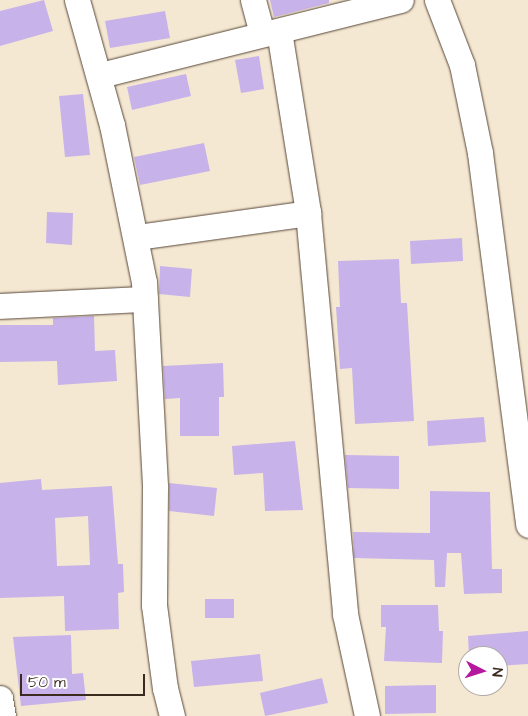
<!DOCTYPE html>
<style>
body{margin:0}
#map{position:relative;width:528px;height:716px;overflow:hidden;background:#f5e8d2;font-family:"Architects Daughter",sans-serif}
div>[style]{position:absolute}
[style*='--x']{left:calc(var(--x)*1px);top:calc(var(--y)*1px);width:calc(var(--w)*1px);rotate:calc(var(--a)*1deg)}
.building>*{inset:0;background:#c7b2ea}
.roads{filter:drop-shadow(0 0 1px #574639) drop-shadow(0 0 1px #574639)}
.minor>*{height:25px;margin:-12.5px;padding:0 12.5px;transform-origin:12.5px;border-radius:12.5px;background:#fff}
span{translate:-50% -50%;white-space:nowrap;text-align:center;line-height:1.15;-webkit-text-stroke:4px #fff;paint-order:stroke}
.north{position:absolute;left:458px;top:646px;width:50px;height:50px;box-sizing:border-box;background:#fff;border:1px solid #b1aaa5;border-radius:50%;rotate:95deg;font-size:14px;font-weight:700;line-height:20px;text-align:center;color:#3b2a1e}
.north::after{content:'';display:block;margin:auto;width:18px;height:22px;background:#b5179e;clip-path:polygon(50% 0,100% 100%,50% 72%,0 100%)}
.scale{position:absolute;left:20px;top:674px;width:125px;height:22px;box-sizing:border-box;border:2px solid #3b2a1e;border-top:0;padding-left:6px;font-size:15px;line-height:18px;white-space:nowrap;color:#3b2a1e;-webkit-text-stroke:4px #fff;paint-order:stroke}
</style>
<div id="map">
<div class="building">
<div style="clip-path:polygon(44px 0,53px 31px,0 46px,0 11px)"></div>
<div style="clip-path:polygon(270px 0,329px 0,329px 3px,274px 17px)"></div>
<div style="clip-path:polygon(165px 11px,170px 38px,110px 48px,105px 21px)"></div>
<div style="clip-path:polygon(259px 56px,264px 89px,241px 93px,235px 60px)"></div>
<div style="clip-path:polygon(186px 74px,191px 96px,132px 110px,127px 87px)"></div>
<div style="clip-path:polygon(83px 94px,90px 155px,65px 157px,59px 96px)"></div>
<div style="clip-path:polygon(204px 143px,210px 171px,140px 185px,134px 157px)"></div>
<div style="clip-path:polygon(47px 212px,73px 213px,72px 245px,46px 243px)"></div>
<div style="clip-path:polygon(462px 238px,463px 261px,411px 264px,410px 241px)"></div>
<div style="clip-path:polygon(399px 259px,401px 303px,407px 303px,414px 421px,355px 424px,352px 368px,340px 369px,336px 307px,340px 307px,338px 261px)"></div>
<div style="clip-path:polygon(160px 266px,192px 269px,190px 297px,159px 294px)"></div>
<div style="clip-path:polygon(94px 316px,95px 351px,115px 350px,117px 381px,58px 385px,57px 361px,0 362px,0 325px,53px 325px,53px 318px)"></div>
<div style="clip-path:polygon(223px 363px,224px 397px,219px 397px,219px 436px,180px 436px,180px 398px,165px 399px,163px 366px)"></div>
<div style="clip-path:polygon(484px 417px,486px 442px,428px 446px,427px 421px)"></div>
<div style="clip-path:polygon(295px 441px,303px 510px,265px 511px,263px 473px,234px 475px,232px 446px)"></div>
<div style="clip-path:polygon(345px 455px,399px 456px,399px 489px,348px 488px)"></div>
<div style="clip-path:polygon(evenodd,41px 479px,42px 490px,112px 486px,118px 564px,123px 564px,124px 592px,118px 593px,119px 629px,65px 631px,64px 596px,0 598px,0 483px,41px 479px,88px 516px,90px 565px,57px 566px,55px 518px,88px 516px)"></div>
<div style="clip-path:polygon(169px 483px,217px 488px,214px 516px,169px 511px)"></div>
<div style="clip-path:polygon(430px 491px,490px 492px,492px 569px,502px 569px,502px 593px,464px 594px,461px 553px,447px 553px,445px 587px,435px 587px,434px 560px,354px 558px,353px 532px,430px 533px)"></div>
<div style="clip-path:polygon(205px 599px,234px 599px,234px 618px,205px 618px)"></div>
<div style="clip-path:polygon(381px 605px,438px 605px,439px 631px,443px 631px,442px 663px,384px 661px,386px 627px,381px 627px)"></div>
<div style="clip-path:polygon(528px 631px,528px 664px,498px 666px,498px 656px,469px 656px,468px 636px)"></div>
<div style="clip-path:polygon(71px 635px,72px 674px,83px 673px,86px 700px,21px 706px,13px 637px)"></div>
<div style="clip-path:polygon(260px 654px,263px 681px,194px 687px,191px 661px)"></div>
<div style="clip-path:polygon(322px 678px,328px 703px,265px 716px,260px 693px)"></div>
<div style="clip-path:polygon(436px 685px,436px 713px,385px 714px,385px 686px)"></div>
</div>
<div class="roads">
<div class="minor">
<div style="--x:77;--y:0;--w:130;--a:74.4"></div>
<div style="--x:112;--y:125;--w:160;--a:78.5"></div>
<div style="--x:144;--y:282;--w:206;--a:86.9"></div>
<div style="--x:155;--y:488;--w:117;--a:90.5"></div>
<div style="--x:154;--y:605;--w:84;--a:82.5"></div>
<div style="--x:165;--y:688;--w:29;--a:76"></div>
<div style="--x:253;--y:0;--w:34;--a:75"></div>
<div style="--x:437;--y:0;--w:70;--a:69"></div>
<div style="--x:462;--y:65;--w:90;--a:78.4"></div>
<div style="--x:480;--y:153;--w:375;--a:82.6"></div>
<div style="--x:279;--y:31;--w:184;--a:80.9"></div>
<div style="--x:308;--y:213;--w:403;--a:84.7"></div>
<div style="--x:345;--y:614;--w:104;--a:77.8"></div>
<div style="--x:100;--y:75;--w:310;--a:-14"></div>
<div style="--x:138;--y:237;--w:172;--a:-8"></div>
<div style="--x:0;--y:306;--w:145;--a:-2.8"></div>
<div style="--x:0;--y:698;--w:18;--a:81"></div>
</div>
</div>
<div class="north">N</div>
<div class="scale">50 m</div>
</div>
